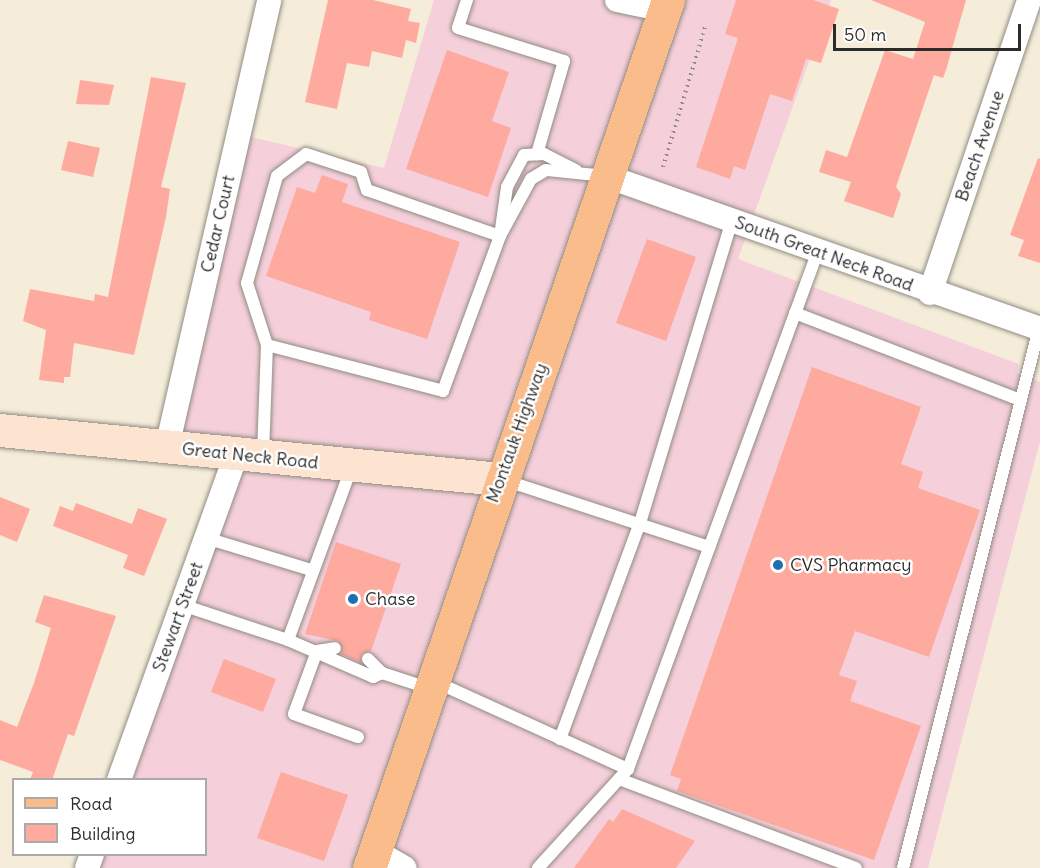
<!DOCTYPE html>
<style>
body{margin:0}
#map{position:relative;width:1040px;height:868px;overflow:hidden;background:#f5edda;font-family:Delius,sans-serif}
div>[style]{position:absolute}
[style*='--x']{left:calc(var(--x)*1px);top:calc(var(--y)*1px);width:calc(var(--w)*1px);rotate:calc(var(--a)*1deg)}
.built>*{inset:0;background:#f5cfda}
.building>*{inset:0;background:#feaa9e}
.path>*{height:4px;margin-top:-2px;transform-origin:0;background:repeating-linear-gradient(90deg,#908c82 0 1.5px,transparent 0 6px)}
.roads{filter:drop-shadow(0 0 2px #908c82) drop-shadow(0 0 2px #908c82)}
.service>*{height:12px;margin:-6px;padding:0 6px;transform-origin:6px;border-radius:6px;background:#fff}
.minor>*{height:24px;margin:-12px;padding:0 12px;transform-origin:12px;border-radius:12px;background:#fff}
.secondary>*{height:33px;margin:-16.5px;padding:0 16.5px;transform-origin:16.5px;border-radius:16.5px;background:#fde4d0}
.primary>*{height:33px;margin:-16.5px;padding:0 16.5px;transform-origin:16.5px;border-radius:16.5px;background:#f9bc8a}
.dots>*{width:16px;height:16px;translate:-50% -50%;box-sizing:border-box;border:3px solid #fff;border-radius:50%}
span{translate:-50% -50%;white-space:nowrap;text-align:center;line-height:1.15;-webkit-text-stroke:5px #fff;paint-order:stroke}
.street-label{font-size:18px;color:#2b2b2b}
.poi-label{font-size:18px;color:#2b2b2b}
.left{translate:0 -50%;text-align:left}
.legend{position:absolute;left:12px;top:778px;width:195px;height:78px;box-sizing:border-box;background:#fff;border:2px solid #aaa;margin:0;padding:8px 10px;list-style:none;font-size:18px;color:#2b2b2b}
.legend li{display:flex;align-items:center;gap:12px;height:30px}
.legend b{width:30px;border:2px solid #aaa}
.scale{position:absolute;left:833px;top:24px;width:188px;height:27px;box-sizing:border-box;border:3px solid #2b2b2b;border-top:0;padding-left:8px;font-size:18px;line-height:21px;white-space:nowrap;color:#2b2b2b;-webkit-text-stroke:4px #fff;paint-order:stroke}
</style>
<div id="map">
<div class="built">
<div style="clip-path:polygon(434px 0,831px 0,738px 259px,1019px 364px,1017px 373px,1040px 382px,1040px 441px,928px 868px,99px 868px,104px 855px,206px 854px,206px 780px,131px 779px,253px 441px,178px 439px,247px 136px,384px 168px)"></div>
</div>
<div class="building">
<div style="clip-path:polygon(328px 0,373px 0,411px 9px,408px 21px,420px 23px,416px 43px,406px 40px,402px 58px,372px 51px,369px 67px,347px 63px,337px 109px,305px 102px)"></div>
<div style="clip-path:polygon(736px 0,813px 0,839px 9px,821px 63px,806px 59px,792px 101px,770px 94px,745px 170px,734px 166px,730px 179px,696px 167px,738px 38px,725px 34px)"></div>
<div style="clip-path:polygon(871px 0,966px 0,946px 70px,943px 78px,934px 75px,896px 187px,901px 194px,893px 218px,844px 201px,851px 182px,819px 172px,826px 150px,847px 157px,885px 50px,913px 59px,925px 22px)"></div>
<div style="clip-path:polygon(447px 50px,509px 72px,492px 121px,511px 128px,488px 197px,406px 169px)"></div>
<div style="clip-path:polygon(151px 77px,186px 83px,161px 187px,170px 189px,166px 217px,134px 355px,74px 343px,70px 377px,64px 377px,64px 383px,39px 380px,46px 330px,23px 321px,30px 289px,94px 301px,95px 294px,108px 297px)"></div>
<div style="clip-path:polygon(80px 80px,114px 85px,109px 105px,76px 104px)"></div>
<div style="clip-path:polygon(68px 141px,100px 148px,93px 177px,61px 170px)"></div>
<div style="clip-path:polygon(1038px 158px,1040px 159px,1040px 263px,1018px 256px,1024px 240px,1010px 235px)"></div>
<div style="clip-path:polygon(322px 175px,348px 184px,342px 202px,460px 242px,427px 339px,369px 320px,371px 312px,266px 276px,297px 187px,315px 193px)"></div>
<div style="clip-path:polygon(647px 239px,696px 257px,666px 341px,616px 323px)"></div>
<div style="clip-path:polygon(812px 367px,921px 407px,901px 464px,923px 472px,918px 488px,980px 510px,929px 657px,855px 631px,839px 675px,857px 681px,850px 701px,921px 726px,874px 860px,677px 791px,681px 779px,670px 775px)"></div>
<div style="clip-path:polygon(0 497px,30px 509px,17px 542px,0 535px)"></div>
<div style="clip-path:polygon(76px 503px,132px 524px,138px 508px,167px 519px,144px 576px,123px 568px,128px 555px,53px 526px,60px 506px,73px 511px)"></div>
<div style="clip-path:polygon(336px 542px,401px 564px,371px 651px,362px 654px,361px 663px,341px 654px,338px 641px,305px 634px)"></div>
<div style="clip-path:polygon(44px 595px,116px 616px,74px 736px,68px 734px,52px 780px,30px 780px,33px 772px,0 760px,0 720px,17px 727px,34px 683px,51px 628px,35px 622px)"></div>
<div style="clip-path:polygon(224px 659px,276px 679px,263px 712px,211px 692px)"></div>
<div style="clip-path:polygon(281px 772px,348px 795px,324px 861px,257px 838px)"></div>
<div style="clip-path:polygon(622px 809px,695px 841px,676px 868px,574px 868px,609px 819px,613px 822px)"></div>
</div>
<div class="path">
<div style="--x:663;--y:167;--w:149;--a:-73.3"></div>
</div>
<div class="roads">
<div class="service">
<div style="--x:467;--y:0;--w:29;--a:108"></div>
<div style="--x:458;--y:28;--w:111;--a:17.3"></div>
<div style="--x:564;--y:61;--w:97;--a:106.2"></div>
<div style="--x:795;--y:313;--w:242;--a:21.1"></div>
<div style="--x:267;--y:345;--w:182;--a:14.6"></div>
<div style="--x:443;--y:391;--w:165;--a:-69.8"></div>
<div style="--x:500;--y:236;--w:65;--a:-61.5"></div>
<div style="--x:531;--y:179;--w:17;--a:-31"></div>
<div style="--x:546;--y:170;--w:59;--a:5.8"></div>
<div style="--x:263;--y:454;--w:109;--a:-87.9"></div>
<div style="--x:267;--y:345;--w:65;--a:-107.9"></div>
<div style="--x:247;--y:283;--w:111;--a:-74.3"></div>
<div style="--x:277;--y:176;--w:36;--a:-37"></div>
<div style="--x:306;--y:154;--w:58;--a:18.1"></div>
<div style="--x:361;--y:172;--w:19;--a:72"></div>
<div style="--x:367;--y:190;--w:141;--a:19.1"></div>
<div style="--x:500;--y:236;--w:49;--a:-81.9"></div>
<div style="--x:507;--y:187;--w:36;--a:-62"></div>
<div style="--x:524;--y:155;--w:20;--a:-3"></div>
<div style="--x:544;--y:154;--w:36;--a:27"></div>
<div style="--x:504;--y:480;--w:216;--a:18.1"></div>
<div style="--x:206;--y:538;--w:110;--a:16.9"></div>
<div style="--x:182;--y:605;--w:112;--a:18.3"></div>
<div style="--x:288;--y:640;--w:185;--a:-69.8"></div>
<div style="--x:288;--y:640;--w:93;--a:23.5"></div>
<div style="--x:373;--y:677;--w:10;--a:-24"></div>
<div style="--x:382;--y:673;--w:48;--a:18.1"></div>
<div style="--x:317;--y:651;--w:67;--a:110.1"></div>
<div style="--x:294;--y:714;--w:68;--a:19.8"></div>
<div style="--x:317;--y:651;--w:18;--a:-9"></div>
<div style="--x:368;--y:659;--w:20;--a:45"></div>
<div style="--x:436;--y:682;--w:211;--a:24.4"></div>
<div style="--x:628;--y:769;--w:134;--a:132.3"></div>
<div style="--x:560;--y:739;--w:230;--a:-69.7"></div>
<div style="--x:640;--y:523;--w:316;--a:-73.1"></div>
<div style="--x:628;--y:769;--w:552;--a:-69.86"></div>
<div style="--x:619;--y:779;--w:253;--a:20.6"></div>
<div style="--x:903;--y:868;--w:557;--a:-75.86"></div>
</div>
<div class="minor">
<div style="--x:617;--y:0;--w:49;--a:11.8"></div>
<div style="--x:609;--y:177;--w:457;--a:19.4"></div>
<div style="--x:930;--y:293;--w:309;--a:-71.3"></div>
<div style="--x:167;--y:447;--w:458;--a:-77.1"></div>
<div style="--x:119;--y:780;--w:345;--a:-70.2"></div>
<div style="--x:375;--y:851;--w:34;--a:30"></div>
<div style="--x:87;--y:868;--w:15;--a:-70"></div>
</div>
<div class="secondary">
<div style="--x:0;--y:430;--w:502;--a:5.6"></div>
</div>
<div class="primary">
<div style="--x:369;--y:868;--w:918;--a:-70.99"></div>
</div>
</div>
<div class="dots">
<div style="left:778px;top:565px;background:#1f6fb2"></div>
<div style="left:353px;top:599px;background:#1f6fb2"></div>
</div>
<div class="street-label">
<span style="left:980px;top:146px;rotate:-71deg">Beach Avenue</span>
<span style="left:218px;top:224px;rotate:-77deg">Cedar Court</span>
<span style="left:824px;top:254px;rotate:20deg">South Great Neck Road</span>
<span style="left:517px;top:433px;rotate:-70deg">Montauk Highway</span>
<span style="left:250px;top:456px;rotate:6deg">Great Neck Road</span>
<span style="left:178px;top:617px;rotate:-70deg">Stewart Street</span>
</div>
<div class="poi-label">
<span class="left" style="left:790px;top:565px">CVS Pharmacy</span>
<span class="left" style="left:365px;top:599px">Chase</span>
</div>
<ul class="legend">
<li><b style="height:8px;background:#f9bc8a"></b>Road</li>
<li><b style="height:16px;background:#feaa9e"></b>Building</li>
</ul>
<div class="scale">50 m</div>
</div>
